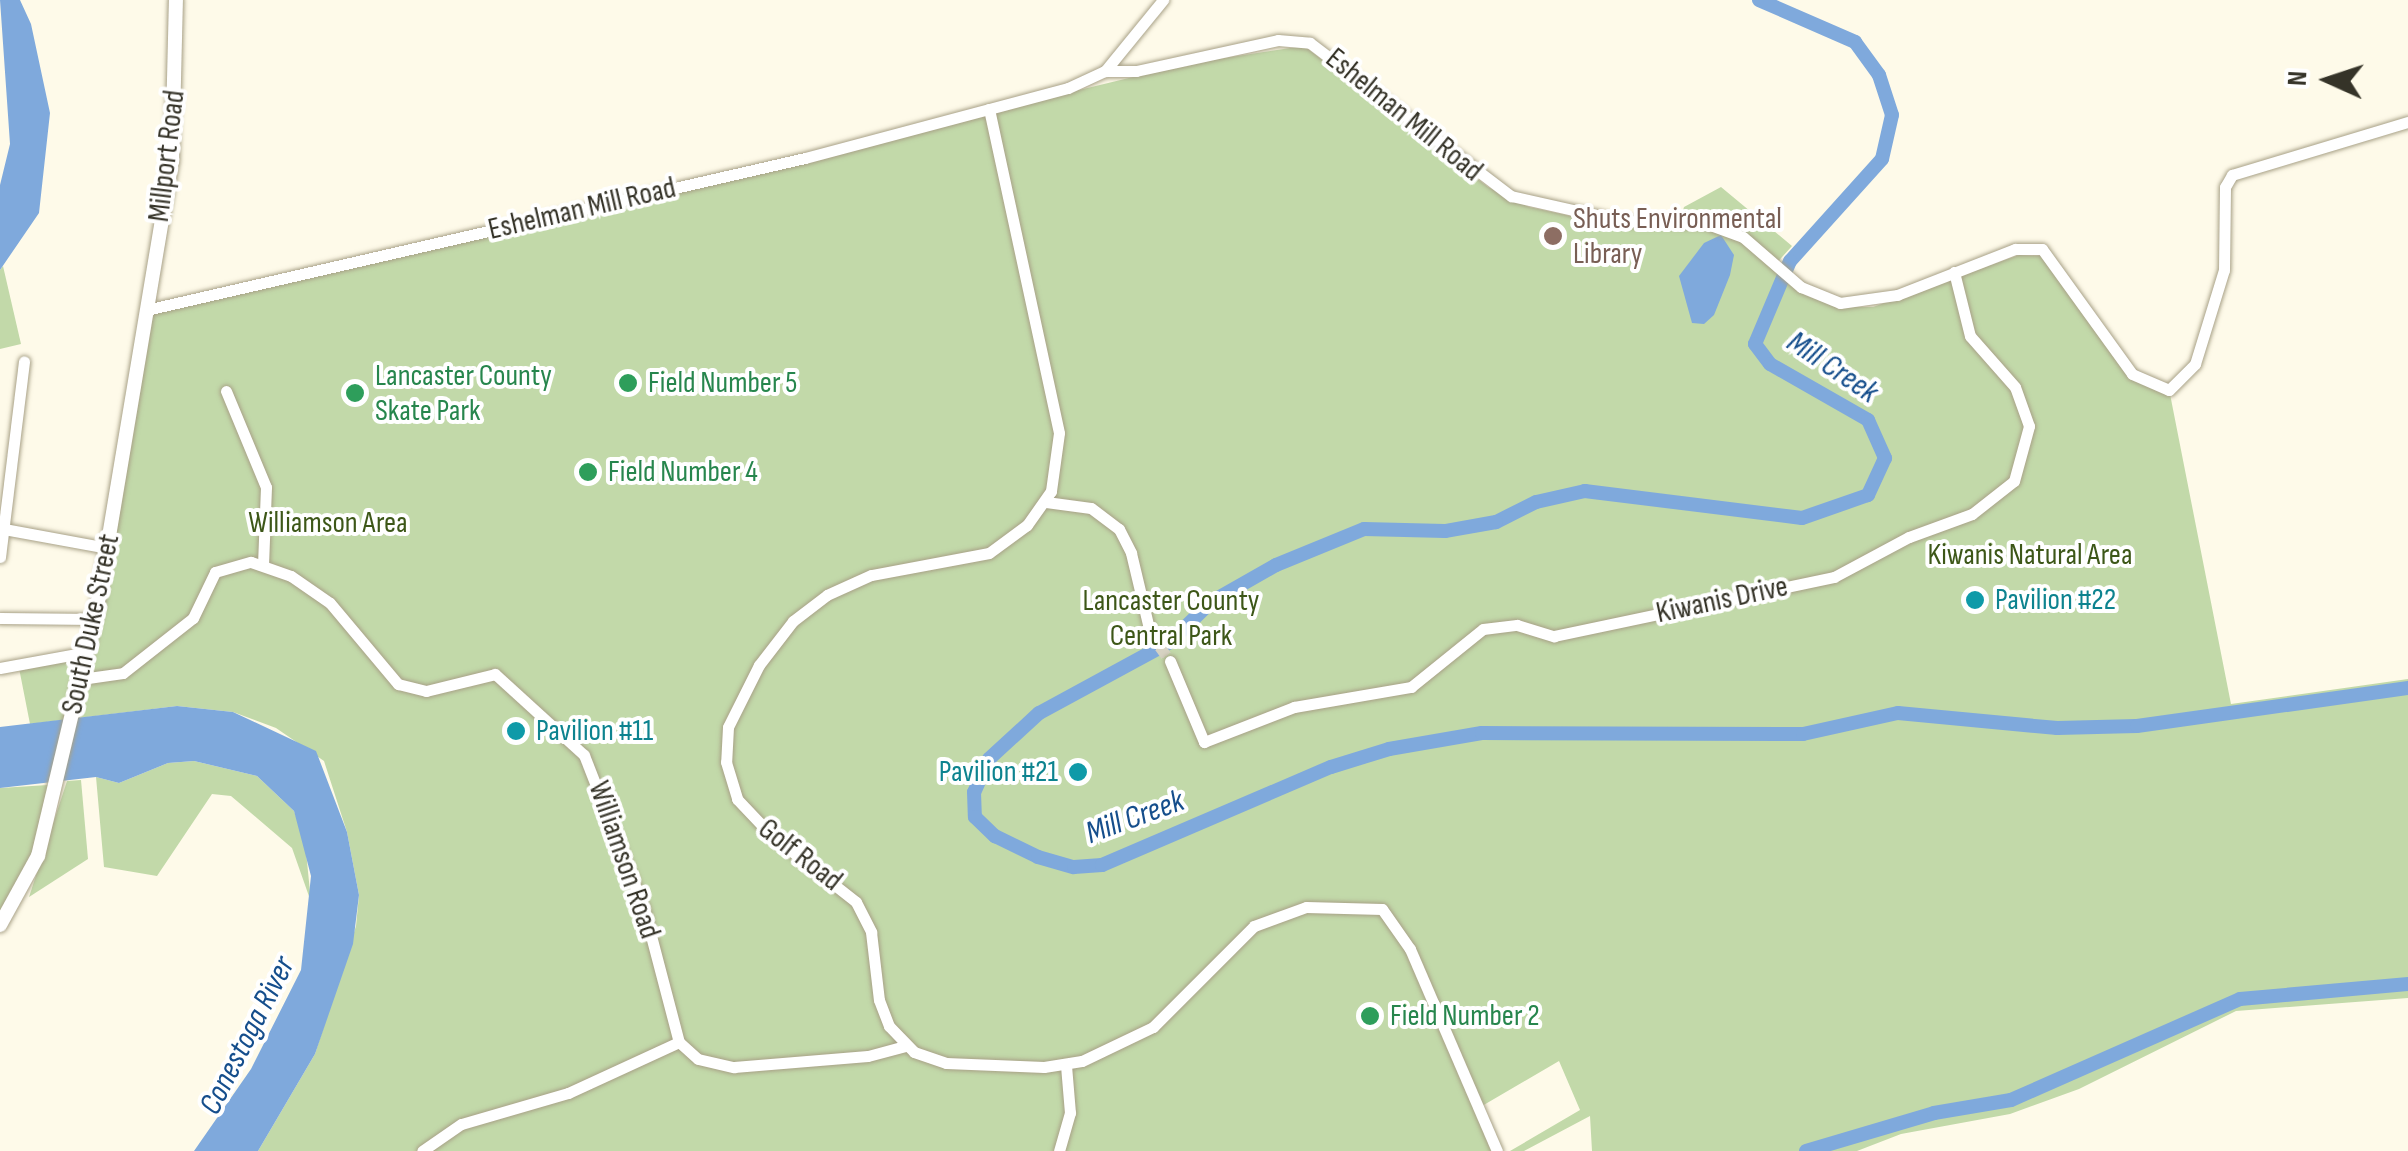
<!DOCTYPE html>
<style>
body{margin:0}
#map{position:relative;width:2408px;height:1151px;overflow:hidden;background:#fefae9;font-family:"Sofia Sans Condensed",sans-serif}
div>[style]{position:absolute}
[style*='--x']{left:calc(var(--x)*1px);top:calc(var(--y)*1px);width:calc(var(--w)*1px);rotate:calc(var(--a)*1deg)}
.green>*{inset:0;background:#c2d9a9}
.water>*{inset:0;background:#7fa9dc}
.river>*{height:14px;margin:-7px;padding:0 7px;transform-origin:7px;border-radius:7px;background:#7fa9dc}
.minor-tunnel>*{height:11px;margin-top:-5.5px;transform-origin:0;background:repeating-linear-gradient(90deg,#d6d2c2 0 11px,transparent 0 16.5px)}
.roads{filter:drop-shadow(0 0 2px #a8a187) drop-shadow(0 0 2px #a8a187)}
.minor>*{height:11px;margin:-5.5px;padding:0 5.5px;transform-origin:5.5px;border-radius:5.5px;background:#fff}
.major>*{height:14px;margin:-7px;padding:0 7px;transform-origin:7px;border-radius:7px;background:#fff}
.dots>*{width:28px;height:28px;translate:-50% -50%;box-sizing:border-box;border:5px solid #fff;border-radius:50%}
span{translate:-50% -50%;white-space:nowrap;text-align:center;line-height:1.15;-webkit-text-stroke:8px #fff;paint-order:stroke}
.street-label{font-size:30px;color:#353328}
.education-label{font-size:30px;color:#785e54}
.left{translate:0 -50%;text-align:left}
.leisure-label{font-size:30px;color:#27864d}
.park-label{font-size:30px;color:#3d5718}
.culture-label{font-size:30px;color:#0d838f}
.right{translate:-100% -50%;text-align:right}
.water-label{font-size:32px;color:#154e8c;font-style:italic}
.north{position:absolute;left:2278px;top:30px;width:100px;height:100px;-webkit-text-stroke:8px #fff;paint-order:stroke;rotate:273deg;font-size:28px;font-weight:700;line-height:40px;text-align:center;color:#353328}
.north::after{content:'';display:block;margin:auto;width:35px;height:45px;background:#353328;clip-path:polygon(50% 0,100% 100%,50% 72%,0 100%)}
</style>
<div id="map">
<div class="green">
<div style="clip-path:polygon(1304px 46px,1488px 187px,1529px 207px,1612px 225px,1679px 223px,1684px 207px,1721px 187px,1792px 246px,1773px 267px,1805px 295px,1836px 307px,1873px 307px,2019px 255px,2041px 256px,2129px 378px,2170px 394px,2231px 704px,2408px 679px,2408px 998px,2236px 1011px,2079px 1089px,2010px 1114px,1901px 1134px,1857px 1151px,1592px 1151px,1590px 1116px,1524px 1151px,1510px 1151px,1580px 1110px,1559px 1061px,1482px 1106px,1502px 1151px,258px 1151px,315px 1054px,356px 926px,359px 895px,347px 832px,324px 761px,276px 728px,233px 712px,177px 706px,30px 724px,19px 668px,92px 655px,150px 315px,1191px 63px)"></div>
<div style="clip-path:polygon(3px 266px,21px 344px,0 349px,0 270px)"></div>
<div style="clip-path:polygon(194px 761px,257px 776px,294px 811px,305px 841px,311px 902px,292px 848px,231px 796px,212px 794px,157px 876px,104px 867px,96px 777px,119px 783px,168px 763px)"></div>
<div style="clip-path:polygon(81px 780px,88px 859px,29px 897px,67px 781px)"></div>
<div style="clip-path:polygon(48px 785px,32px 858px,0 914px,0 788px)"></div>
</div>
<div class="water">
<div style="clip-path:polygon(0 0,20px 0,31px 24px,50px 113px,39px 213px,0 270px,0 185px,10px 144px)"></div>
<div style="clip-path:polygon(1721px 235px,1734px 255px,1730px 275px,1714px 315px,1704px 324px,1692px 323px,1679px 276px,1704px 243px)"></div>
<div style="clip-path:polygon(177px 706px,233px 712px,316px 751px,347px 832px,359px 895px,353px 944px,315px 1054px,258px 1151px,194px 1151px,251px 1069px,301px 970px,311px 876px,294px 811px,257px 776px,194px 761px,168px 763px,119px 783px,96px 777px,0 788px,0 727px)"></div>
</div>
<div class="river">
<div style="--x:1759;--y:0;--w:105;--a:23.6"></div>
<div style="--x:1855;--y:42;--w:41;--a:54"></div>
<div style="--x:1879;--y:75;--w:42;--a:72"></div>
<div style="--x:1892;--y:115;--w:45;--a:102.8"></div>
<div style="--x:1882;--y:159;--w:137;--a:132"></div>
<div style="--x:1790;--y:261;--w:90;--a:112.9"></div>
<div style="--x:1755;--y:344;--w:25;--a:53"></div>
<div style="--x:1770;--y:364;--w:113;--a:29.7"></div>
<div style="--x:1868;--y:420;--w:42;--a:65.9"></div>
<div style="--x:1885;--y:458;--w:41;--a:114.7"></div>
<div style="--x:1868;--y:495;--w:70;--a:160.8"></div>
<div style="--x:1802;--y:518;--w:219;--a:-172.9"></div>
<div style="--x:1585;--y:491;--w:50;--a:167.3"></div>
<div style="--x:1536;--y:502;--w:45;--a:153.4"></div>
<div style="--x:1496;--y:522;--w:52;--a:170"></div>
<div style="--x:1445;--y:531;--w:81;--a:-178.6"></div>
<div style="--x:1364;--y:529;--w:95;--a:157.8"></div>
<div style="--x:1276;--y:565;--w:75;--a:150.4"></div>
<div style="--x:1211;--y:602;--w:57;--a:135.7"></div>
<div style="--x:1170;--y:642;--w:149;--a:151.5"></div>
<div style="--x:1039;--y:713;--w:68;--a:137.4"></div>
<div style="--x:989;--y:759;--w:36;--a:114"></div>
<div style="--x:974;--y:792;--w:25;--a:88"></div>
<div style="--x:975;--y:817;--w:28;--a:44"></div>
<div style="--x:995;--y:836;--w:48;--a:26"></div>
<div style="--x:1038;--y:857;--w:37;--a:16"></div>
<div style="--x:1074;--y:867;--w:28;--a:-4"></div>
<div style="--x:1102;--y:865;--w:249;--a:-23.2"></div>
<div style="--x:1331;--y:767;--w:61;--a:-17.2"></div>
<div style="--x:1389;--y:749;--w:94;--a:-9.8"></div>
<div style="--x:1482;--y:733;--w:321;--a:0.2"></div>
<div style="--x:1803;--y:734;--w:97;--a:-12.5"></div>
<div style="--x:1898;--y:713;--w:160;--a:5.4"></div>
<div style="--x:2057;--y:728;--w:80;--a:-1.4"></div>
<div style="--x:2137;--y:726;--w:274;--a:-8"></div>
<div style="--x:1806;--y:1151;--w:134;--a:-16.5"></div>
<div style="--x:1934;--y:1113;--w:78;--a:-9.6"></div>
<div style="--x:2011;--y:1100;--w:250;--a:-23.8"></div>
<div style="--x:2240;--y:999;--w:169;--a:-5.1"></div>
</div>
<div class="minor-tunnel">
<div style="--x:1150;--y:633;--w:34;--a:54"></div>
</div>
<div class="roads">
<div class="minor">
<div style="--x:1105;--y:71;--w:31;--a:0"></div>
<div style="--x:1136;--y:71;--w:145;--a:-12.3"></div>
<div style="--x:1278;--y:40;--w:32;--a:5"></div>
<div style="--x:1310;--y:43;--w:253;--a:37.3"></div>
<div style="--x:1511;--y:196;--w:114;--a:12.7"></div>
<div style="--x:1622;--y:221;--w:83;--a:1.4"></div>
<div style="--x:1705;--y:223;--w:40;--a:20.2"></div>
<div style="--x:1743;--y:237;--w:77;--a:40.8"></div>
<div style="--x:1801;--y:287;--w:42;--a:22.3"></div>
<div style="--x:1840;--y:303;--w:58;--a:-8"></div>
<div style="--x:1897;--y:295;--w:127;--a:-21.3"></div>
<div style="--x:2015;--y:249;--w:27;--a:0"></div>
<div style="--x:2042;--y:249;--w:154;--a:54.2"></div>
<div style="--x:2132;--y:374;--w:40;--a:23.4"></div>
<div style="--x:2169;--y:390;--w:37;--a:-45"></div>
<div style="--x:2195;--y:364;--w:98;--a:-72.9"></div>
<div style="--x:2224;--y:270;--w:83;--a:-89.3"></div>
<div style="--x:2225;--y:187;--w:14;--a:-60"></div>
<div style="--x:2232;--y:175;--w:184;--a:-16.8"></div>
<div style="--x:989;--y:109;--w:331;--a:77.8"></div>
<div style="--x:1059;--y:433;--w:59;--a:97.9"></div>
<div style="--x:1051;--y:491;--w:42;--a:125.2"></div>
<div style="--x:1027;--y:525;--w:47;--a:143.6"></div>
<div style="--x:989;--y:553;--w:120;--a:169.4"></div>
<div style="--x:871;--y:575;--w:48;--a:155.6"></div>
<div style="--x:827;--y:595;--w:43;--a:142.6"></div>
<div style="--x:793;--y:621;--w:56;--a:127.7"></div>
<div style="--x:759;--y:665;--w:69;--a:116.6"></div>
<div style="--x:728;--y:727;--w:35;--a:93"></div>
<div style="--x:726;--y:762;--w:39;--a:73"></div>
<div style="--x:737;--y:799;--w:50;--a:46.6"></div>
<div style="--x:771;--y:835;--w:108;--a:38.2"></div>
<div style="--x:856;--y:902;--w:34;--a:63"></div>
<div style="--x:871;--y:932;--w:68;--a:83.3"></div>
<div style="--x:879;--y:1000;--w:28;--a:69"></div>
<div style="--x:889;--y:1026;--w:36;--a:46"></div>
<div style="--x:914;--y:1052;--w:34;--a:19"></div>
<div style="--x:946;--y:1063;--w:98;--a:2.3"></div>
<div style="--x:1044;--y:1067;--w:38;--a:-9"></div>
<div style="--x:1082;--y:1061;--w:79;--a:-25.6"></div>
<div style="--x:1153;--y:1027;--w:143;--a:-45"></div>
<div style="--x:1254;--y:926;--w:55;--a:-20.1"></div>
<div style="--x:1306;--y:907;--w:76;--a:1.5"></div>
<div style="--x:1382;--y:909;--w:49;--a:55"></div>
<div style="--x:1410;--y:949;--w:220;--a:66.7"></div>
<div style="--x:146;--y:310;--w:676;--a:-12.99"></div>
<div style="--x:805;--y:158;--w:272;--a:-14.9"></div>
<div style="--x:1068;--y:88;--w:41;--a:-24.7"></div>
<div style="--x:1105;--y:71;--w:92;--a:-50.8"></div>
<div style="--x:226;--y:391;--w:104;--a:67.4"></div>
<div style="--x:266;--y:487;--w:77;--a:92.2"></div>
<div style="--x:1046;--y:502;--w:45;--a:7.6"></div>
<div style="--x:1091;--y:508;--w:35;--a:37"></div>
<div style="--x:1119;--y:529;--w:27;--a:63"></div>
<div style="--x:1131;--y:553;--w:82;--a:76.6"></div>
<div style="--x:4;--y:529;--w:106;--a:10.4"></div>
<div style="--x:0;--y:557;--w:197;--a:-83"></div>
<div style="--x:0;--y:618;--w:95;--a:0.6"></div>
<div style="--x:1170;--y:661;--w:88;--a:67.2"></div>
<div style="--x:1204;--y:742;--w:97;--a:-21.3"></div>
<div style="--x:1294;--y:707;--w:119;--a:-9.7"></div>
<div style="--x:1411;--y:687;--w:92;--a:-38.9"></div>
<div style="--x:1483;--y:629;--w:34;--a:-7"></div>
<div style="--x:1517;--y:625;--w:39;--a:17"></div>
<div style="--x:1554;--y:636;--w:286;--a:-11.9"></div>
<div style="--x:1834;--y:577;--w:85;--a:-28.1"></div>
<div style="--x:1909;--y:537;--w:67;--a:-20.1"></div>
<div style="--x:1972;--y:514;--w:53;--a:-38.2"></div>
<div style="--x:2014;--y:481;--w:57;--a:-74.7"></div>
<div style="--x:2029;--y:426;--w:41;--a:-109.7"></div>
<div style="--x:2015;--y:387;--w:68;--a:-131.4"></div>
<div style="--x:1970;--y:336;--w:66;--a:-104"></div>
<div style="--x:0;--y:668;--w:88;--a:-10.4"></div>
<div style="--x:81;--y:679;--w:42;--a:-8.1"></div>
<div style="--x:123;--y:673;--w:89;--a:-38.2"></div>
<div style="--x:193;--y:618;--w:51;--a:-64.4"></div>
<div style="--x:215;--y:572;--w:37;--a:-16"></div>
<div style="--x:251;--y:562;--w:42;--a:19.3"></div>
<div style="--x:291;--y:576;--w:47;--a:34.7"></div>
<div style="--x:330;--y:603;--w:106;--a:50"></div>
<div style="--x:398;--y:684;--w:29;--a:14"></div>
<div style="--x:426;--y:691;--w:71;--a:-13.8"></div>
<div style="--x:495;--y:674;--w:120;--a:42.3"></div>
<div style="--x:584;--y:755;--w:165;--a:68.7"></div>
<div style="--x:644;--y:909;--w:138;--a:75.3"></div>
<div style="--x:679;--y:1042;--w:122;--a:155.3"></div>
<div style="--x:568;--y:1093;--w:111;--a:163.8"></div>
<div style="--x:461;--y:1124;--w:47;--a:145.3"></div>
<div style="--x:679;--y:1042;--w:25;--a:42"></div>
<div style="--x:698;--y:1059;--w:37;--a:13"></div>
<div style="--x:734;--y:1067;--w:134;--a:-4.7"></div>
<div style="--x:868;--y:1056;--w:39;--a:-15"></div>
<div style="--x:1059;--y:1151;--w:40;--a:-74"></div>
<div style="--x:1070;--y:1113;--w:48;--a:-94.8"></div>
</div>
<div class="major">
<div style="--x:0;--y:925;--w:79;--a:-61.2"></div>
<div style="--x:38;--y:856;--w:255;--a:-76.6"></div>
<div style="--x:97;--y:608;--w:453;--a:-80.5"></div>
<div style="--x:172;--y:161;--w:161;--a:-88.6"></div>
</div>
</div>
<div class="dots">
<div style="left:1553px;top:236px;background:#8d6e63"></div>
<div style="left:628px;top:383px;background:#2e9e5b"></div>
<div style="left:355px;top:393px;background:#2e9e5b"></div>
<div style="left:588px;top:472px;background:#2e9e5b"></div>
<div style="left:1975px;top:600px;background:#0f9aa8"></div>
<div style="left:516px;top:731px;background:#0f9aa8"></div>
<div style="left:1078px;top:772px;background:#0f9aa8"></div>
<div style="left:1370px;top:1016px;background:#2e9e5b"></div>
</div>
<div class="street-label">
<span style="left:1404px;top:115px;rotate:39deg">Eshelman Mill Road</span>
<span style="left:167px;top:156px;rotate:-83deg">Millport Road</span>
<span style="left:582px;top:209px;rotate:-13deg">Eshelman Mill Road</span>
<span style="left:1722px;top:600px;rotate:-12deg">Kiwanis Drive</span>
<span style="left:91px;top:624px;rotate:-78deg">South Duke Street</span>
<span style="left:800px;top:855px;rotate:38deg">Golf Road</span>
<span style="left:624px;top:860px;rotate:71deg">Williamson Road</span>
</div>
<div class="education-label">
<span class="left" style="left:1573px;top:236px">Shuts Environmental<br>Library</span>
</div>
<div class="leisure-label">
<span class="left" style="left:375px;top:393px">Lancaster County<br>Skate Park</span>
<span class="left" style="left:648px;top:383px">Field Number 5</span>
<span class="left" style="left:608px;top:472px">Field Number 4</span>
<span class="left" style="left:1390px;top:1016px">Field Number 2</span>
</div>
<div class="park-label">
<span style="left:328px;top:523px">Williamson Area</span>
<span style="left:2030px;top:555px">Kiwanis Natural Area</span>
<span style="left:1171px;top:618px">Lancaster County<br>Central Park</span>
</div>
<div class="culture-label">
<span class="left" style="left:1995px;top:600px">Pavilion #22</span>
<span class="left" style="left:536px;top:731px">Pavilion #11</span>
<span class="right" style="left:1058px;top:772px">Pavilion #21</span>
</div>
<div class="water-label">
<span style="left:1832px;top:368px;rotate:34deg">Mill Creek</span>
<span style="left:1135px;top:818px;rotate:-20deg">Mill Creek</span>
<span style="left:248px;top:1036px;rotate:-63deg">Conestoga River</span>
</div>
<div class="north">N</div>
</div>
